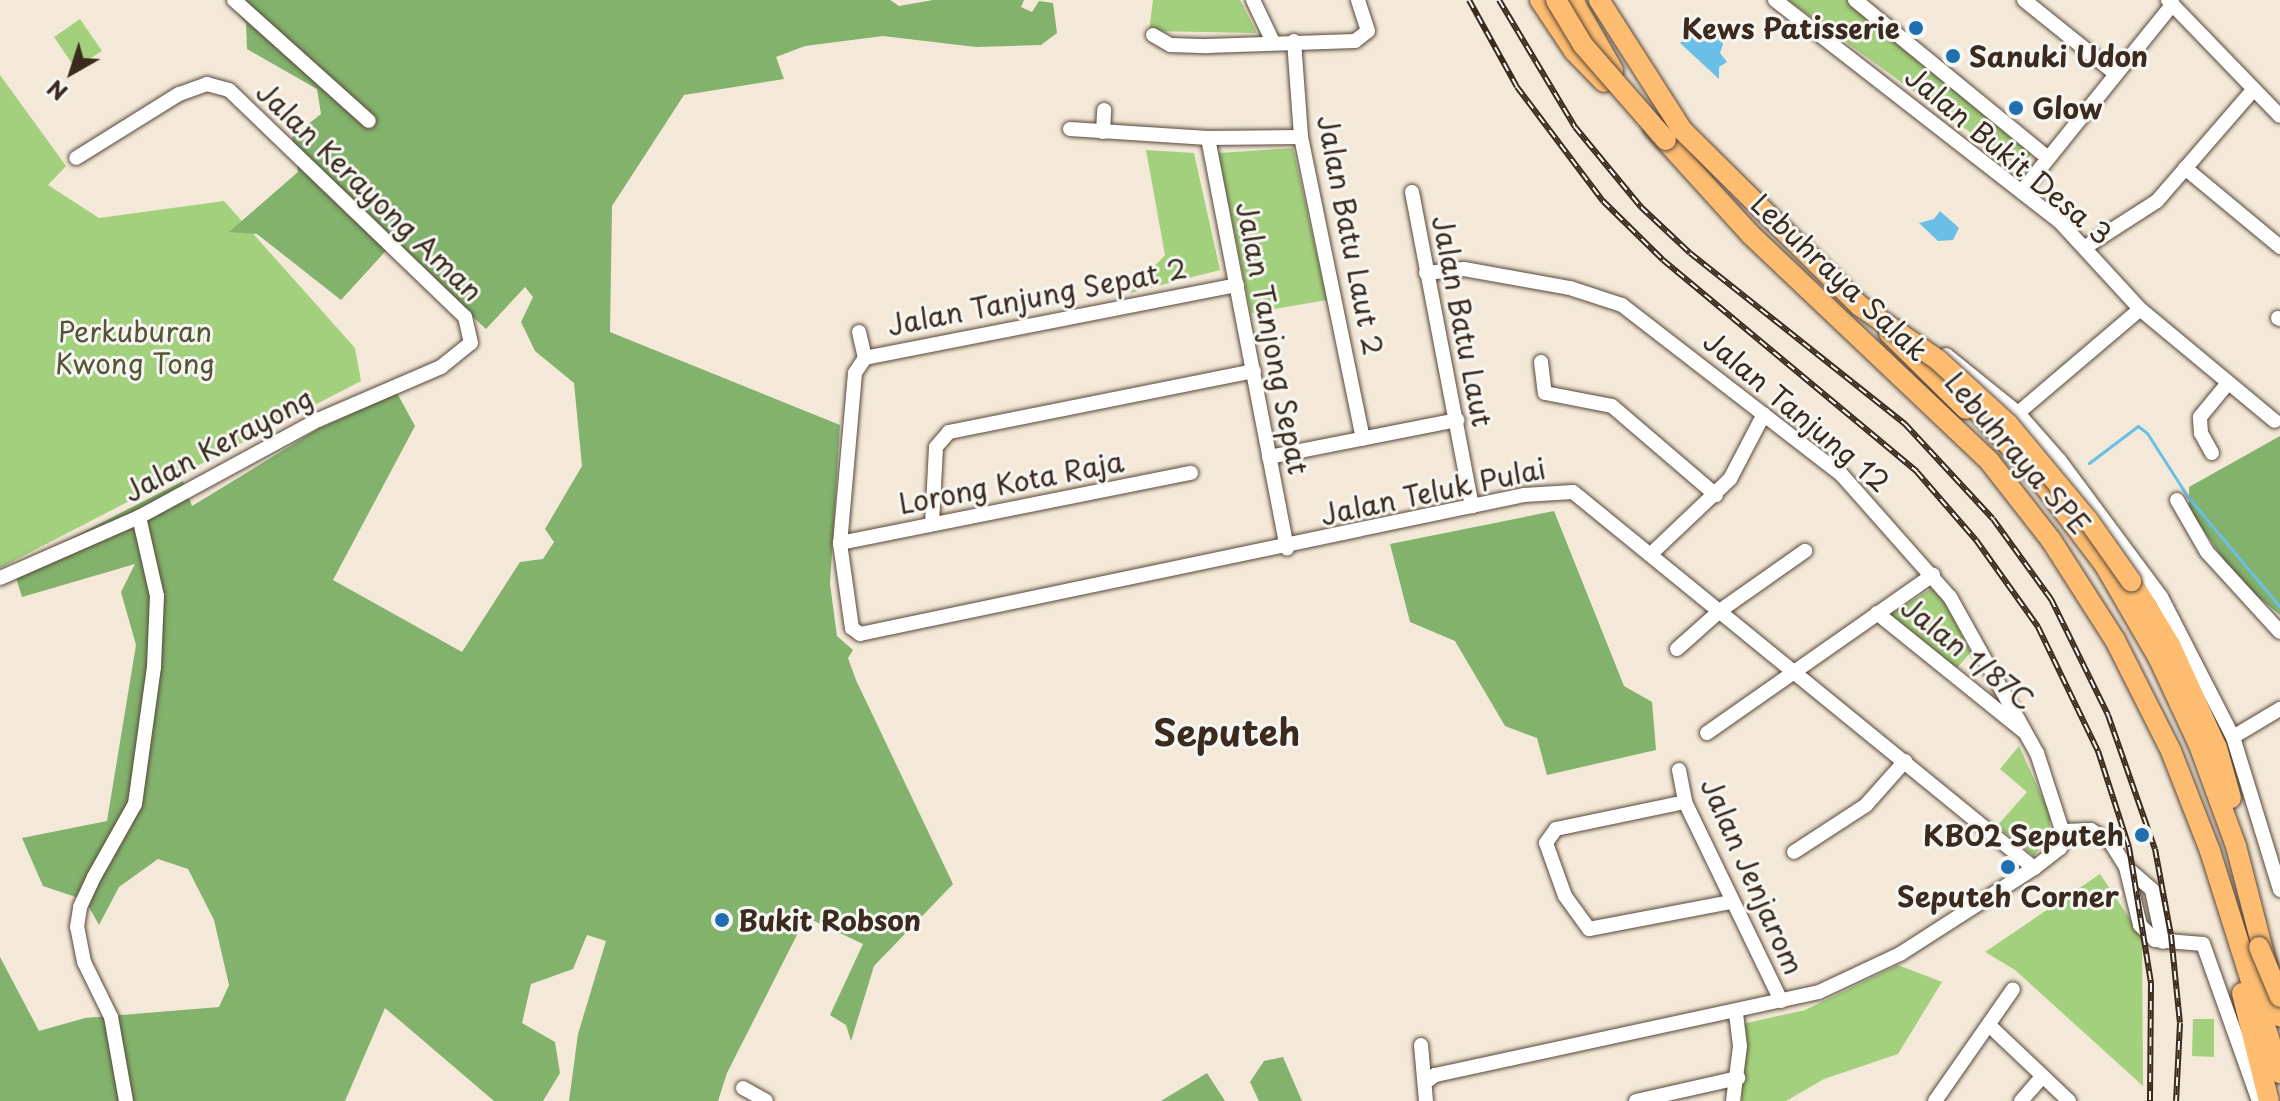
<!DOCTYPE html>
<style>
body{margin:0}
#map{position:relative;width:2280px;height:1101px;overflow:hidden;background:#f4e9d8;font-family:"Playpen Sans",sans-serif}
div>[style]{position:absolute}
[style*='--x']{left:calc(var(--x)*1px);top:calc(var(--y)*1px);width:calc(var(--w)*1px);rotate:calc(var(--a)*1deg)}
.green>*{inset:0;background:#a3d07d}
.forest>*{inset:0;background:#82b26c}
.water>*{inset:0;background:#6abfe7}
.stream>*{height:3px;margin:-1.5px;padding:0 1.5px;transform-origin:1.5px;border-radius:1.5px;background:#6abfe7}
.roads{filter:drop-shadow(0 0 2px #57473a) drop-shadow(0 0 2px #57473a)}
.minor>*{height:14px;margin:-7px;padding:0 7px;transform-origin:7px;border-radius:7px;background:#fff}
.highway>*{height:20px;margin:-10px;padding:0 10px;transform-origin:10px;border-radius:10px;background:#fdbc70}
.rail>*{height:6px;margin-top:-3px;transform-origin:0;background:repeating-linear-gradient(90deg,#f6f6f2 0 9px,#3b2a1e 0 18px);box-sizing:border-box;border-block:2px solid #3b2a1e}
.bridges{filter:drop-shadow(0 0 2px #57473a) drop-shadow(0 0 2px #57473a)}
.highway-bridge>*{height:20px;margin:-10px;padding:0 10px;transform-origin:10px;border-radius:10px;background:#fdbc70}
.dots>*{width:22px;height:22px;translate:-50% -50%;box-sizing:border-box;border:4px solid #f6f6f2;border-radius:50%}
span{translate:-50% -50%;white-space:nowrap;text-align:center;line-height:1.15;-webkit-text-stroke:6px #f6f6f2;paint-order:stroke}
.poi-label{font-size:28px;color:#3b2a1e;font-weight:700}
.right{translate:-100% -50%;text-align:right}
.left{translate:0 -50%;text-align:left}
.street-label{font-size:28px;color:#3b2a1e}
.park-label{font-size:28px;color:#555436}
.district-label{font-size:36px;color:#3b2a1e;font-weight:700}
.north{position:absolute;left:32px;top:32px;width:80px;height:80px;-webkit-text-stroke:6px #f6f6f2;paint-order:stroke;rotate:219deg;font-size:22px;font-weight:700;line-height:32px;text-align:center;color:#3b2a1e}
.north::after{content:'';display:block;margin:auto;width:28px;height:36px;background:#3b2a1e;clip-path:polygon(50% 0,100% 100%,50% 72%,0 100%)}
</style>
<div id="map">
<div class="green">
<div style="clip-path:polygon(1153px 0,1240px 0,1257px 33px,1149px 31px)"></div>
<div style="clip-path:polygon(1788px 0,1847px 0,2034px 150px,2025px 162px,2014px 164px)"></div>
<div style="clip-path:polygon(80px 19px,102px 51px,75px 68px,54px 37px)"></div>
<div style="clip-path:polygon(0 75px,66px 166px,48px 185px,99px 218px,224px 201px,355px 348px,361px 381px,0 568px)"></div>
<div style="clip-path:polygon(1293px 148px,1327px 300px,1251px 313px,1218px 153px)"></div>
<div style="clip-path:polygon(1146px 150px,1194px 153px,1220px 270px,1130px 293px,1165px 255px)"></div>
<div style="clip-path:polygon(1936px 586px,1971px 652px,1955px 670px,1886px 617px)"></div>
<div style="clip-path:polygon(2019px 746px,2050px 814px,2050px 835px,2034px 856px,1997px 826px,2027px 792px,2000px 769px)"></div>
<div style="clip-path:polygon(2100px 874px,2142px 937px,2143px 1086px,2015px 970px,1985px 952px)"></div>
<div style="clip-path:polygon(1898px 965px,1942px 982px,1898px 1054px,1824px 1079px,1786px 1101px,1742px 1101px,1742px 1024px,1805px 1010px)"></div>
<div style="clip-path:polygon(2193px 1019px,2214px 1019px,2214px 1057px,2192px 1056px)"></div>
</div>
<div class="forest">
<div style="clip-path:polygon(226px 0,890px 0,899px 6px,933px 0,1024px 0,1021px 7px,1032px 12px,1039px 1px,1053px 3px,1057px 33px,1041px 45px,976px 47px,883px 36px,805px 46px,776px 57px,784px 79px,684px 95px,612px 206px,610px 332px,840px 425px,830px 584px,837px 636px,853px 650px,848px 658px,856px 680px,953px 884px,874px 966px,851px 1041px,846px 1025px,830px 1015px,863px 944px,806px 917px,727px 1073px,718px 1101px,569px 1101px,578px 1034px,606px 941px,587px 935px,573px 969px,531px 984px,522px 1023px,555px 1042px,560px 1073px,543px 1101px,494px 1101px,385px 1008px,345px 1101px,0 1101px,0 957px,39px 1031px,85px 1018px,219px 1007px,229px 985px,214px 920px,188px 869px,158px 859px,119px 887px,99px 925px,85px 900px,43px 886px,22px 838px,107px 821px,136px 645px,121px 592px,135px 564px,22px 597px,13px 568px,183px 481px,192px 506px,318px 429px,397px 393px,415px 426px,333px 580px,462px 652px,520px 562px,543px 559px,554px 542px,545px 529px,582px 466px,574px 383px,535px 351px,521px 322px,533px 297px,525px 287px,486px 329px,393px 243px,341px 300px,257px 234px,229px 232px,298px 172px,292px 137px,321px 114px,317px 89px,247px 49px,246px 23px)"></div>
<div style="clip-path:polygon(2280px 436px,2280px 615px,2237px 579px,2189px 509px,2189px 487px)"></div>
<div style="clip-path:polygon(1554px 511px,1624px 686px,1652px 702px,1656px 750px,1547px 775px,1537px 738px,1505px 726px,1455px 641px,1410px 622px,1390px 544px)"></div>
<div style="clip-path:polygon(1283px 1057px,1302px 1101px,1259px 1101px,1250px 1082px,1264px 1061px)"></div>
<div style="clip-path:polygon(1207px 1073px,1225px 1101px,1161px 1101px)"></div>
</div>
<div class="water">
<div style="clip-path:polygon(1717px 31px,1723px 44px,1720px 53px,1727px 62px,1719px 67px,1719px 79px,1680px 43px,1693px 33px,1709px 37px)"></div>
<div style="clip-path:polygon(1940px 211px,1959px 228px,1953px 240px,1938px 241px,1919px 223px,1934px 219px)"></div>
</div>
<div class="stream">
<div style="--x:2089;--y:463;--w:61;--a:-37.1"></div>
<div style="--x:2138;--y:426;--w:11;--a:38"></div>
<div style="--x:2147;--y:433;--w:76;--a:57.4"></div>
<div style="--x:2188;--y:497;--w:143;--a:50.1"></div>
</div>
<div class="roads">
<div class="minor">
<div style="--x:234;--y:0;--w:181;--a:41.9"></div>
<div style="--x:1253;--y:0;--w:47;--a:64.5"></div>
<div style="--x:1775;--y:0;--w:363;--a:37.9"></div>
<div style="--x:2061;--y:223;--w:117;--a:47.4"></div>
<div style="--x:2140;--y:309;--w:175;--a:39.7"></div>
<div style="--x:1855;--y:0;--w:249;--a:39.3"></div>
<div style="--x:2024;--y:0;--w:118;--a:38.8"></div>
<div style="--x:2168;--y:0;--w:161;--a:46"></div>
<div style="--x:1153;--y:35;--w:20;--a:30"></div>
<div style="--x:1170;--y:45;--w:37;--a:2"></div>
<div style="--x:1207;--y:46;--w:148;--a:-1.9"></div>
<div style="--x:1355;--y:41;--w:16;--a:-38"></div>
<div style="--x:1368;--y:31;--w:33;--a:-108"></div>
<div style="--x:1294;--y:41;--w:96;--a:85.8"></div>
<div style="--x:1301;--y:137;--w:308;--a:78.4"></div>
<div style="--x:1070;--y:129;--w:138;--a:3.7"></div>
<div style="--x:1208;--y:138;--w:93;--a:-0.6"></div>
<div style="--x:1103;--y:132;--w:22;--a:-87"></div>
<div style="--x:1208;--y:138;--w:418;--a:79.1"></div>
<div style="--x:2185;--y:168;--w:124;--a:39.7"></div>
<div style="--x:2022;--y:191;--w:240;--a:-51.1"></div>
<div style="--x:1412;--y:192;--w:320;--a:79.2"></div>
<div style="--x:2087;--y:246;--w:83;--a:-32.7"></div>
<div style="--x:2157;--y:201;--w:148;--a:-49.1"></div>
<div style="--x:1426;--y:273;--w:38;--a:-6"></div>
<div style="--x:1464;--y:269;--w:108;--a:10.2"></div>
<div style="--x:1570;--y:288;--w:55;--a:18.1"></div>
<div style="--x:1622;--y:305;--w:277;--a:37.7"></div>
<div style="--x:1841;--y:474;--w:164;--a:48.5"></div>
<div style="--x:1950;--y:597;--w:179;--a:60.9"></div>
<div style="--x:2037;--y:753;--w:87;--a:72"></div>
<div style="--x:2064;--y:836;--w:13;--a:108"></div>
<div style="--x:2060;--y:848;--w:33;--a:142"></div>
<div style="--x:2034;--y:868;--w:159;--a:147.3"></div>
<div style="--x:1900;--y:954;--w:89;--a:154.9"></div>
<div style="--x:1819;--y:992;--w:393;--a:167.8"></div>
<div style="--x:1435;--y:1075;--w:11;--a:142"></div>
<div style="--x:1237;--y:285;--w:379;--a:168.9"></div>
<div style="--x:865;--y:358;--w:18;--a:124"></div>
<div style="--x:855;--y:373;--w:171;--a:95"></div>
<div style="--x:840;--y:543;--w:86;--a:82"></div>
<div style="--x:852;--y:628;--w:10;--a:37"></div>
<div style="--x:860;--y:634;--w:678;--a:-11.82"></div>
<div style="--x:1524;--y:495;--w:49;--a:-3.5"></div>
<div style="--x:1573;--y:492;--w:595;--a:39.2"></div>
<div style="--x:2278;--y:318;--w:2;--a:27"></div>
<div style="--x:859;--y:332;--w:27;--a:77"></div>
<div style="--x:1946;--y:355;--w:92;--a:38.9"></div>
<div style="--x:2018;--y:413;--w:64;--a:48.8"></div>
<div style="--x:2060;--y:461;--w:169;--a:53.4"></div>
<div style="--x:2161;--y:597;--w:157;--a:62.8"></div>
<div style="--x:2233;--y:737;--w:160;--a:72.9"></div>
<div style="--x:1541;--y:362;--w:31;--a:83"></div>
<div style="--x:1545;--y:393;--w:68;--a:11"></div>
<div style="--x:1612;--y:406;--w:137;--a:40.6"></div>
<div style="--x:2018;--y:413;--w:160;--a:-40.4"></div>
<div style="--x:2212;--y:453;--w:23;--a:-119"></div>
<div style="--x:2201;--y:433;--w:16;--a:-94"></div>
<div style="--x:2200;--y:417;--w:44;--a:-50.5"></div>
<div style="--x:1269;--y:457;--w:192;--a:-11.1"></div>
<div style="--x:2177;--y:500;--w:60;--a:60"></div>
<div style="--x:2207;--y:552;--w:108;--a:47.6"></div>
<div style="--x:932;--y:524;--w:77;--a:-87"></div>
<div style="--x:936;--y:447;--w:20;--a:-49"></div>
<div style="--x:949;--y:432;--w:311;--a:-11.3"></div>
<div style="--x:840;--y:543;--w:358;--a:-11.3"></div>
<div style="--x:1652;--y:553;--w:108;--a:-43.5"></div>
<div style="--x:1730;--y:479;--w:73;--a:-62.4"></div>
<div style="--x:0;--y:578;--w:152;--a:-23.7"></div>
<div style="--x:139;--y:517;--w:204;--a:-28.5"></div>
<div style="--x:318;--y:420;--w:134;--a:-23.3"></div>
<div style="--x:441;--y:367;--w:38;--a:-39"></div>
<div style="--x:471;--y:343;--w:27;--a:-103"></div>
<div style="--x:465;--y:317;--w:327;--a:-136.1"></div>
<div style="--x:229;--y:90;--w:23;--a:-165"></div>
<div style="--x:207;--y:84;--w:30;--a:160"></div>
<div style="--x:179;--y:94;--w:121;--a:148.1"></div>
<div style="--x:1877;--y:613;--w:188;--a:38.9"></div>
<div style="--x:1677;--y:649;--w:59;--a:-41.6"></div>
<div style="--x:1721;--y:610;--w:103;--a:-35.1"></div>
<div style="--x:1707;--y:733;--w:276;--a:-35"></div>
<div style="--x:2233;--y:737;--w:55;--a:-30.8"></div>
<div style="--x:1679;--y:770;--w:33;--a:79"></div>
<div style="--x:1685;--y:802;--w:221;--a:64.2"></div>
<div style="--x:1685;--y:802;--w:132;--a:168.2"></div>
<div style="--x:1556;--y:829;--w:17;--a:126"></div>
<div style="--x:1546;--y:843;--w:56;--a:70.3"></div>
<div style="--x:1565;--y:896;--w:41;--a:54"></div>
<div style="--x:1589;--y:929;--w:145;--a:-10.8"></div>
<div style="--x:2064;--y:831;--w:27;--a:-2"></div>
<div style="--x:2091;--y:830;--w:24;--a:33"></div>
<div style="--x:2111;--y:843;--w:28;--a:58"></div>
<div style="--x:2126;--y:867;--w:60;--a:76.4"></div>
<div style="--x:2140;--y:925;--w:21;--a:45"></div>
<div style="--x:2155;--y:940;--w:48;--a:4.8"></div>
<div style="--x:2203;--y:944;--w:167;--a:70.4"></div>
<div style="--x:1794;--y:852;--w:86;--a:-33.1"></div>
<div style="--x:1866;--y:805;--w:59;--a:-48.4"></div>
<div style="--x:2126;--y:867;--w:35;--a:41"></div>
<div style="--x:2152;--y:890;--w:53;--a:78.1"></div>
<div style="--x:1990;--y:1026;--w:109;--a:43.5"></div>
<div style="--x:1421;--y:1045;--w:56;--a:84.9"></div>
<div style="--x:743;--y:1088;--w:26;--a:29"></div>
<div style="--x:126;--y:1101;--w:85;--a:-100.1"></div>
<div style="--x:111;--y:1017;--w:61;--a:-116.1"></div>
<div style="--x:84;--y:962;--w:36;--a:-101"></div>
<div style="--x:77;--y:927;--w:20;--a:-81"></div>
<div style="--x:80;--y:907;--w:33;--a:-65"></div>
<div style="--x:94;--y:877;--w:84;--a:-60.7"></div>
<div style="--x:135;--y:804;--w:138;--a:-82.1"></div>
<div style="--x:154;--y:667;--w:71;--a:-87.6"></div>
<div style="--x:157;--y:596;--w:81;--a:-102.8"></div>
<div style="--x:1636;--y:1101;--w:105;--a:-12.7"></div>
<div style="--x:1733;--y:1101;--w:55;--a:-82.7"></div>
<div style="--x:1740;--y:1046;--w:33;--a:-97"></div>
<div style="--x:1935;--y:1101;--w:136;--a:-55.1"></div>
<div style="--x:2021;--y:1101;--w:33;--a:-49"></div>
</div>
<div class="highway">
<div style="--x:1540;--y:0;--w:61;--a:56.3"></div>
<div style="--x:1574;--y:51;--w:43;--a:45.9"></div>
<div style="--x:1573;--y:0;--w:81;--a:60.3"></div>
<div style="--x:1654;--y:128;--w:143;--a:47.8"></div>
<div style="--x:1750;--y:234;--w:331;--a:43.5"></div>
<div style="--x:1990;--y:462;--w:99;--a:52"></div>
<div style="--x:2051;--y:540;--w:119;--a:57.4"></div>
<div style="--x:2115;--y:640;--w:124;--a:63.2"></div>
<div style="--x:2171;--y:751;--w:107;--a:68.7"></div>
<div style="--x:2210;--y:851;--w:233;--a:72.5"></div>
<div style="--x:1889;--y:333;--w:108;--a:44.6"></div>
<div style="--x:1961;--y:392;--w:118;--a:48.1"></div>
<div style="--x:2040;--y:480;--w:106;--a:52.7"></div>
<div style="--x:2104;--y:564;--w:108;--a:59.9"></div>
<div style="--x:2158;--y:657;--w:97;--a:65"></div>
<div style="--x:2199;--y:745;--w:108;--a:69.9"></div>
<div style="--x:2236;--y:846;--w:176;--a:75.5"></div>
<div style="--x:2131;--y:581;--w:75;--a:58.6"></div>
<div style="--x:2170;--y:645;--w:113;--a:65.5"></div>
<div style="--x:2217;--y:748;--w:52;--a:74.4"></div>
<div style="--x:2242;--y:993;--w:111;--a:76"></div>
</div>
</div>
<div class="rail">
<div style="--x:1469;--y:0;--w:99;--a:61.1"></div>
<div style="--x:1517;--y:87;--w:143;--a:53"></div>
<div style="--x:1603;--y:201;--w:84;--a:44.5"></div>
<div style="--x:1663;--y:260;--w:331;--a:39.8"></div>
<div style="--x:1917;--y:472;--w:90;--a:49.1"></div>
<div style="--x:1976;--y:540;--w:107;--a:54.5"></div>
<div style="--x:2038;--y:627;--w:138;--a:64.2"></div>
<div style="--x:2098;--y:751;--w:101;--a:72.1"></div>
<div style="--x:2129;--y:847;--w:138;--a:80.8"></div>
<div style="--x:2151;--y:983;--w:118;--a:90.5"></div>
<div style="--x:1499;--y:0;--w:148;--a:59.1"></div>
<div style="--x:1575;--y:127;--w:104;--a:50.5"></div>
<div style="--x:1641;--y:207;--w:67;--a:43.2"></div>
<div style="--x:1690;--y:253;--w:275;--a:38.5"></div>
<div style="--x:1905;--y:424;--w:129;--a:47.2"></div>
<div style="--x:1993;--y:519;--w:99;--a:54.1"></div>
<div style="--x:2051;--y:599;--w:129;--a:63.8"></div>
<div style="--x:2108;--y:715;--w:142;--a:70.7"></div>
<div style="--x:2155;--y:849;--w:87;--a:79.5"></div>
<div style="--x:2171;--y:935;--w:88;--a:84.2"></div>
<div style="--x:2180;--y:1023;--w:78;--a:92.9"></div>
</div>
<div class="bridges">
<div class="highway-bridge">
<div style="--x:1556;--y:0;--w:52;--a:59"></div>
<div style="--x:1583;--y:45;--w:126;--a:48.9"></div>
<div style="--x:1599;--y:0;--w:154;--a:57.4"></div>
<div style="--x:1682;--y:130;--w:250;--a:44.7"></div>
<div style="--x:1860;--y:306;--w:95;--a:34.7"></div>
<div style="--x:1938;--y:360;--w:95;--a:42.4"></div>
<div style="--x:2008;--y:424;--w:125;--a:50.2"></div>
<div style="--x:2088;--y:520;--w:75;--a:54.8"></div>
<div style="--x:2259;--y:947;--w:54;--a:67.2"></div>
</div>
</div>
<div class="dots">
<div style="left:1916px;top:28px;background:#1f6fb2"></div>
<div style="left:1953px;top:56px;background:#1f6fb2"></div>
<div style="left:2016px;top:108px;background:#1f6fb2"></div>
<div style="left:2142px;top:835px;background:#1f6fb2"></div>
<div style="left:2008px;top:867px;background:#1f6fb2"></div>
<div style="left:722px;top:920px;background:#1f6fb2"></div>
</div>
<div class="poi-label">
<span class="right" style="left:1900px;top:28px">Kews Patisserie</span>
<span class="left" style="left:1969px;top:56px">Sanuki Udon</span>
<span class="left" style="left:2032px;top:108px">Glow</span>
<span class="right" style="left:2124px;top:835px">KB02 Seputeh</span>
<span style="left:2008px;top:896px">Seputeh Corner</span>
<span class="left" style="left:738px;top:920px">Bukit Robson</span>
</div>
<div class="street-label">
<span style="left:2009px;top:155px;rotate:40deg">Jalan Bukit Desa 3</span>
<span style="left:370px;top:191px;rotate:44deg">Jalan Kerayong Aman</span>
<span style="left:1351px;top:235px;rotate:79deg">Jalan Batu Laut 2</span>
<span style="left:1840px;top:277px;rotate:43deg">Lebuhraya Salak</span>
<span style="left:1037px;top:296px;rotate:-11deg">Jalan Tanjung Sepat 2</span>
<span style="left:1463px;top:321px;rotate:79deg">Jalan Batu Laut</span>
<span style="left:1273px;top:338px;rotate:79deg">Jalan Tanjong Sepat</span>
<span style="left:1797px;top:411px;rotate:40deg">Jalan Tanjung 12</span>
<span style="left:218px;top:444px;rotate:-28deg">Jalan Kerayong</span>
<span style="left:2018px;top:453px;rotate:49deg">Lebuhraya SPE</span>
<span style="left:1011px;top:482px;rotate:-11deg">Lorong Kota Raja</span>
<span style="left:1433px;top:491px;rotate:-12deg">Jalan Teluk Pulai</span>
<span style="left:1968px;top:653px;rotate:39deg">Jalan 1/87C</span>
<span style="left:1753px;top:876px;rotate:66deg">Jalan Jenjarom</span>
</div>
<div class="park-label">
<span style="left:135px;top:347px">Perkuburan<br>Kwong Tong</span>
</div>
<div class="district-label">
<span style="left:1227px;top:732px">Seputeh</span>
</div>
<div class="north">N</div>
</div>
